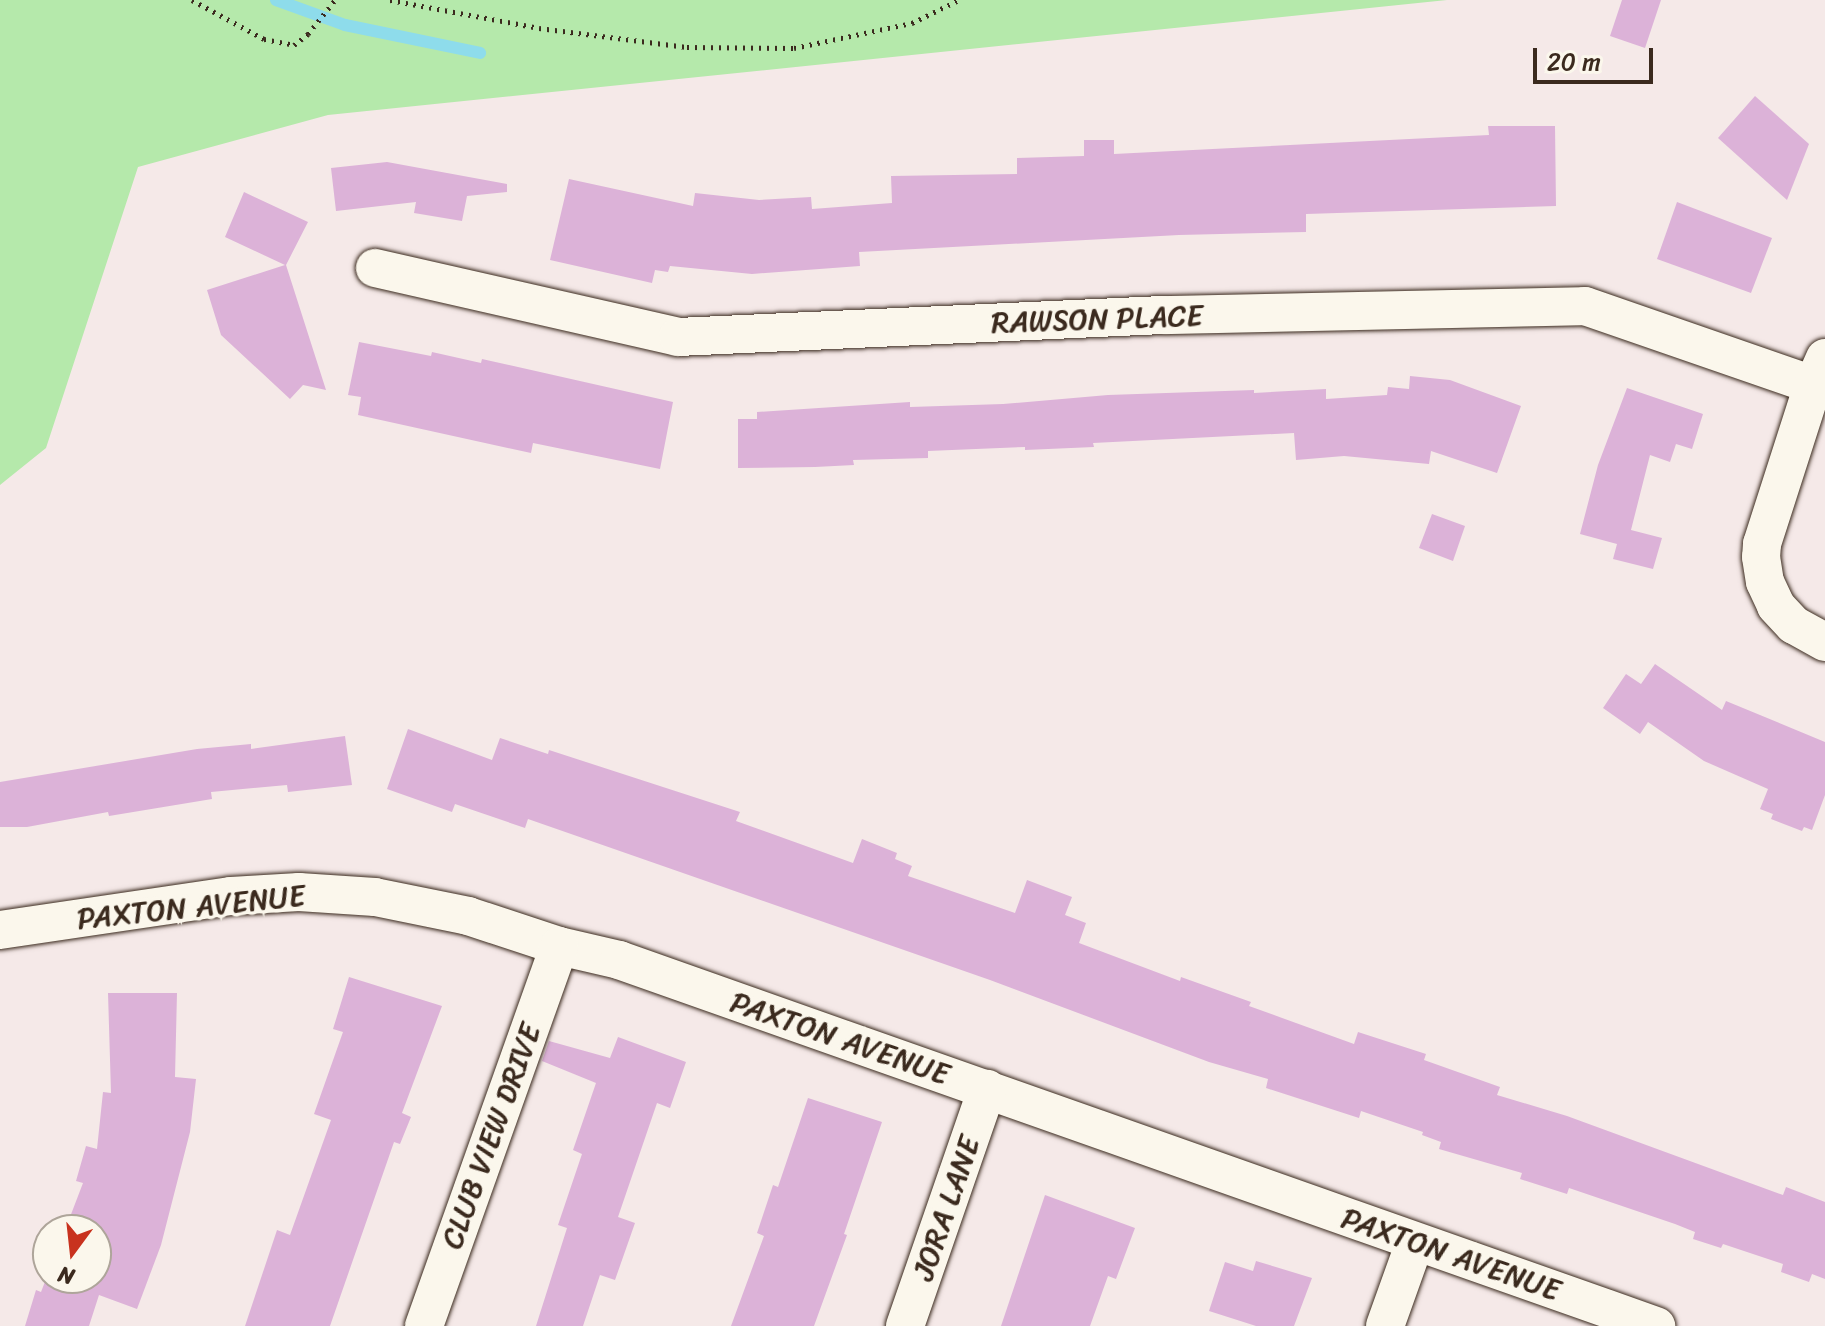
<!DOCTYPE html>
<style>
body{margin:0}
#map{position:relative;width:1825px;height:1326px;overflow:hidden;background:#f5e9e8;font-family:Sriracha,sans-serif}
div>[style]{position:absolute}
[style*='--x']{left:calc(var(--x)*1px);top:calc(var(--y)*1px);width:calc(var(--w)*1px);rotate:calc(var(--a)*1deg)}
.green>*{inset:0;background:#b5e9ab}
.stream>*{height:12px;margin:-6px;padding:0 6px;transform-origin:6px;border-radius:6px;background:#8edceb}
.building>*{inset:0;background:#dcb2d8}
.path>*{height:5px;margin-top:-2.5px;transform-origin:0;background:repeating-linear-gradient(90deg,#3b2a1e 0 2px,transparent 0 8px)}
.roads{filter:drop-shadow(0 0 2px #3b2a1e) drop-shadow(0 0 2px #3b2a1e)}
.street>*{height:38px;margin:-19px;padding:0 19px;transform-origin:19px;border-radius:19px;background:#fbf7ec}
span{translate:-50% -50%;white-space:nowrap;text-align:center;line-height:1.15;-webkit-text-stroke:7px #fbf7ec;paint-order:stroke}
.street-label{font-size:30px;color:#3b2a1e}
.north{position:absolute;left:32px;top:1214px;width:80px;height:80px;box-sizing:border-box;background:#fbf7ec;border:2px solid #aea59a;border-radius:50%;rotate:195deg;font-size:22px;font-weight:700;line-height:32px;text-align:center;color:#3b2a1e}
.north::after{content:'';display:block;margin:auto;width:28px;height:36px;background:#c8321e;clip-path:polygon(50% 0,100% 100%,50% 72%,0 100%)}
.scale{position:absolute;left:1533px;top:48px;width:120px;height:36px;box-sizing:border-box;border:4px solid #3b2a1e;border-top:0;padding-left:10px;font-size:24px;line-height:28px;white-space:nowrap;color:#3b2a1e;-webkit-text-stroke:6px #fbf7ec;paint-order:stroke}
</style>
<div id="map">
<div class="green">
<div style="clip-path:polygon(0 0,1447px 0,328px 115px,138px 167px,46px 448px,0 485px)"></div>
</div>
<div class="stream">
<div style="--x:276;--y:0;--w:73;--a:19.9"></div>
<div style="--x:345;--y:25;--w:138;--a:11.7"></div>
</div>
<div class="building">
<div style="clip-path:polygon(1622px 0,1661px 0,1645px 48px,1610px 36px)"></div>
<div style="clip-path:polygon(1755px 96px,1809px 144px,1787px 200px,1718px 138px)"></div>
<div style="clip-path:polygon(1488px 126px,1555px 126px,1556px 206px,1306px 214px,1306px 232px,1179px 235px,859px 252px,860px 266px,752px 274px,670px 266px,668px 272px,655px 270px,652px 283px,550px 260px,569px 179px,693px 206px,695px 193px,759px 200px,811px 197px,812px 209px,892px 203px,891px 176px,1017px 174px,1017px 158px,1084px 156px,1084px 140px,1114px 140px,1114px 154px,1489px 135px)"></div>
<div style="clip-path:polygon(387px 162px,507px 184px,507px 192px,467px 196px,462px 221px,414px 213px,416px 202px,336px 211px,331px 168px)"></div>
<div style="clip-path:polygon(244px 192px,308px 222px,286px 265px,326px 390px,303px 385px,290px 399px,221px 335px,207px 290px,285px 265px,225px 237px)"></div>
<div style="clip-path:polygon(1677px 202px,1772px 238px,1751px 293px,1657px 259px)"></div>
<div style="clip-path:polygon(359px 342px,431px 356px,432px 352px,481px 363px,482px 359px,673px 402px,660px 469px,533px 443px,531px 453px,358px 415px,361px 397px,348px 395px)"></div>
<div style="clip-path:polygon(1410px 376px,1450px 380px,1521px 406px,1497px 473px,1431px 451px,1429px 464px,1344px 456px,1296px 460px,1294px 433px,1093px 443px,1094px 447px,1025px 450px,1025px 447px,928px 451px,928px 458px,853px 460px,854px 465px,815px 467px,738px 468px,738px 419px,757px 419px,757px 412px,910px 402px,910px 407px,1003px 404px,1108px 395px,1254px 390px,1254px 393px,1326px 389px,1326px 399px,1387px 395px,1388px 387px,1409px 389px)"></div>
<div style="clip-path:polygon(1627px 388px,1703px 414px,1692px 449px,1676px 444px,1670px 462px,1650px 455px,1631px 530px,1662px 538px,1653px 569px,1613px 559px,1617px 544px,1580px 534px,1598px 465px)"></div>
<div style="clip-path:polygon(1432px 514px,1465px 526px,1453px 561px,1419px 548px)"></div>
<div style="clip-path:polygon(1655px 664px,1722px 710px,1726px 701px,1825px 742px,1825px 795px,1812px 830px,1804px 827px,1802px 831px,1771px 819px,1773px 814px,1760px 809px,1768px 789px,1704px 761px,1648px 722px,1640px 734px,1603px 708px,1626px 674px,1641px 684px)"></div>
<div style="clip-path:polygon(408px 729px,492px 760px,500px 738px,548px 754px,549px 750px,740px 812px,736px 821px,853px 863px,862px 839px,897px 853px,895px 859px,912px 866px,908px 876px,1015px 913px,1027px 880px,1072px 897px,1065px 915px,1086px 923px,1079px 943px,1180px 981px,1181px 977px,1251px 1002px,1249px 1006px,1354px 1044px,1358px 1032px,1426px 1054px,1424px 1060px,1500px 1087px,1497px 1095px,1567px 1116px,1783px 1195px,1786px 1187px,1825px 1202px,1825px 1279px,1812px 1274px,1809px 1282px,1781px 1272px,1783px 1264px,1723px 1244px,1721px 1248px,1693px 1239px,1695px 1232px,1675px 1224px,1569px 1188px,1567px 1194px,1520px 1179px,1522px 1173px,1439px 1149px,1441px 1142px,1422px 1135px,1423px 1132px,1361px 1111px,1359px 1118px,1266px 1088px,1268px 1079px,1209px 1062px,990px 980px,528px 819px,525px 828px,455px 804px,452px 812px,387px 789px)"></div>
<div style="clip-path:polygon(345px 736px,352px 785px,288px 792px,287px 785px,211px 792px,212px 799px,109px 816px,108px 812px,27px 827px,0 827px,0 782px,197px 749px,251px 744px,251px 749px)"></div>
<div style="clip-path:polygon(349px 977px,442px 1006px,402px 1113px,411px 1117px,400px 1144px,394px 1142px,330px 1326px,245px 1326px,277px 1230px,290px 1235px,331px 1120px,314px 1114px,343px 1032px,333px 1029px)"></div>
<div style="clip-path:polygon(108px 993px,177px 993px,175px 1077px,196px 1079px,190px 1132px,161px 1245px,137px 1309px,99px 1295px,89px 1326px,25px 1326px,36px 1290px,41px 1292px,48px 1274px,48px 1278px,96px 1278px,96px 1230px,65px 1230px,83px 1183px,76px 1181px,86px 1146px,97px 1149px,103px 1092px,111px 1093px)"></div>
<div style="clip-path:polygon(618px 1037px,686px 1062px,670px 1108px,657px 1103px,618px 1217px,635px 1223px,615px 1280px,600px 1275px,583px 1326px,536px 1326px,567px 1228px,558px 1225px,582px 1154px,573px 1150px,596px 1083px,542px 1061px,549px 1041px,610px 1058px)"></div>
<div style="clip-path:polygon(808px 1098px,882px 1122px,844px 1234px,847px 1235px,814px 1326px,731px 1326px,764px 1236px,757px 1233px,773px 1185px,778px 1187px)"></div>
<div style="clip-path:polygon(1045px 1195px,1135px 1228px,1116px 1279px,1108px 1276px,1090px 1326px,1001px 1326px)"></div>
<div style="clip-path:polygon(1256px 1261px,1312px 1278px,1294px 1326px,1256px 1326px,1209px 1311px,1225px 1262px,1253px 1271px)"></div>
</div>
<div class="path">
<div style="--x:192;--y:0;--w:82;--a:28.4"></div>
<div style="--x:264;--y:39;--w:31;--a:11"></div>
<div style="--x:294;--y:45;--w:18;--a:-38"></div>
<div style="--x:308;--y:34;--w:43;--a:-51.5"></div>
<div style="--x:390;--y:0;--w:152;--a:10.6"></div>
<div style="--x:539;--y:28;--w:149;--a:7.3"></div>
<div style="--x:687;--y:47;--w:107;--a:0.5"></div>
<div style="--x:794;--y:48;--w:121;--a:-12"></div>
<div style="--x:912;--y:23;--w:52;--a:-26.1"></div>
</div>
<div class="roads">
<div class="street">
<div style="--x:375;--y:268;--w:311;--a:12.8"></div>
<div style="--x:678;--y:337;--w:489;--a:-2.6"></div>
<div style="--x:1167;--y:315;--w:418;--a:-1.2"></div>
<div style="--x:1585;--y:306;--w:241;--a:19.1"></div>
<div style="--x:1825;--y:358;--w:30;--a:114"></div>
<div style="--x:1813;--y:385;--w:167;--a:107.8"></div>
<div style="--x:1762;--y:544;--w:13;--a:94"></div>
<div style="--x:1761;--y:557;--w:25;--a:81"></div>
<div style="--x:1765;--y:582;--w:26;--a:65"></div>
<div style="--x:1776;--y:606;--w:26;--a:47"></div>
<div style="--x:1794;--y:625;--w:35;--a:29"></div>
<div style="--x:0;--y:930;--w:233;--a:-8.4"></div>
<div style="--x:231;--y:896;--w:68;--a:-3.4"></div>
<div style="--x:299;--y:892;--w:76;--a:3.8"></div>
<div style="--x:375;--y:897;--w:95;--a:11.5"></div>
<div style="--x:468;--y:916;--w:96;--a:18.2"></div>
<div style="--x:559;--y:946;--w:62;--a:13.1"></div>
<div style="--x:619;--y:960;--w:1100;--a:19.44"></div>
<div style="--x:424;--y:1326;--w:403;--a:-70.4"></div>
<div style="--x:905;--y:1326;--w:251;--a:-70.9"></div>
<div style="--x:1385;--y:1326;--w:89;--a:-70.3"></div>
</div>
</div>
<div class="street-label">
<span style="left:1097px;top:319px;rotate:-2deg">RAWSON PLACE</span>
<span style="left:191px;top:907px;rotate:-6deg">PAXTON AVENUE</span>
<span style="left:840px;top:1038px;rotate:19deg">PAXTON AVENUE</span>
<span style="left:491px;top:1136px;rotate:-70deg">CLUB VIEW DRIVE</span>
<span style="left:946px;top:1208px;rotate:-71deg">JORA LANE</span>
<span style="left:1451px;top:1254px;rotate:19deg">PAXTON AVENUE</span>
</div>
<div class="north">N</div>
<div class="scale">20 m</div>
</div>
